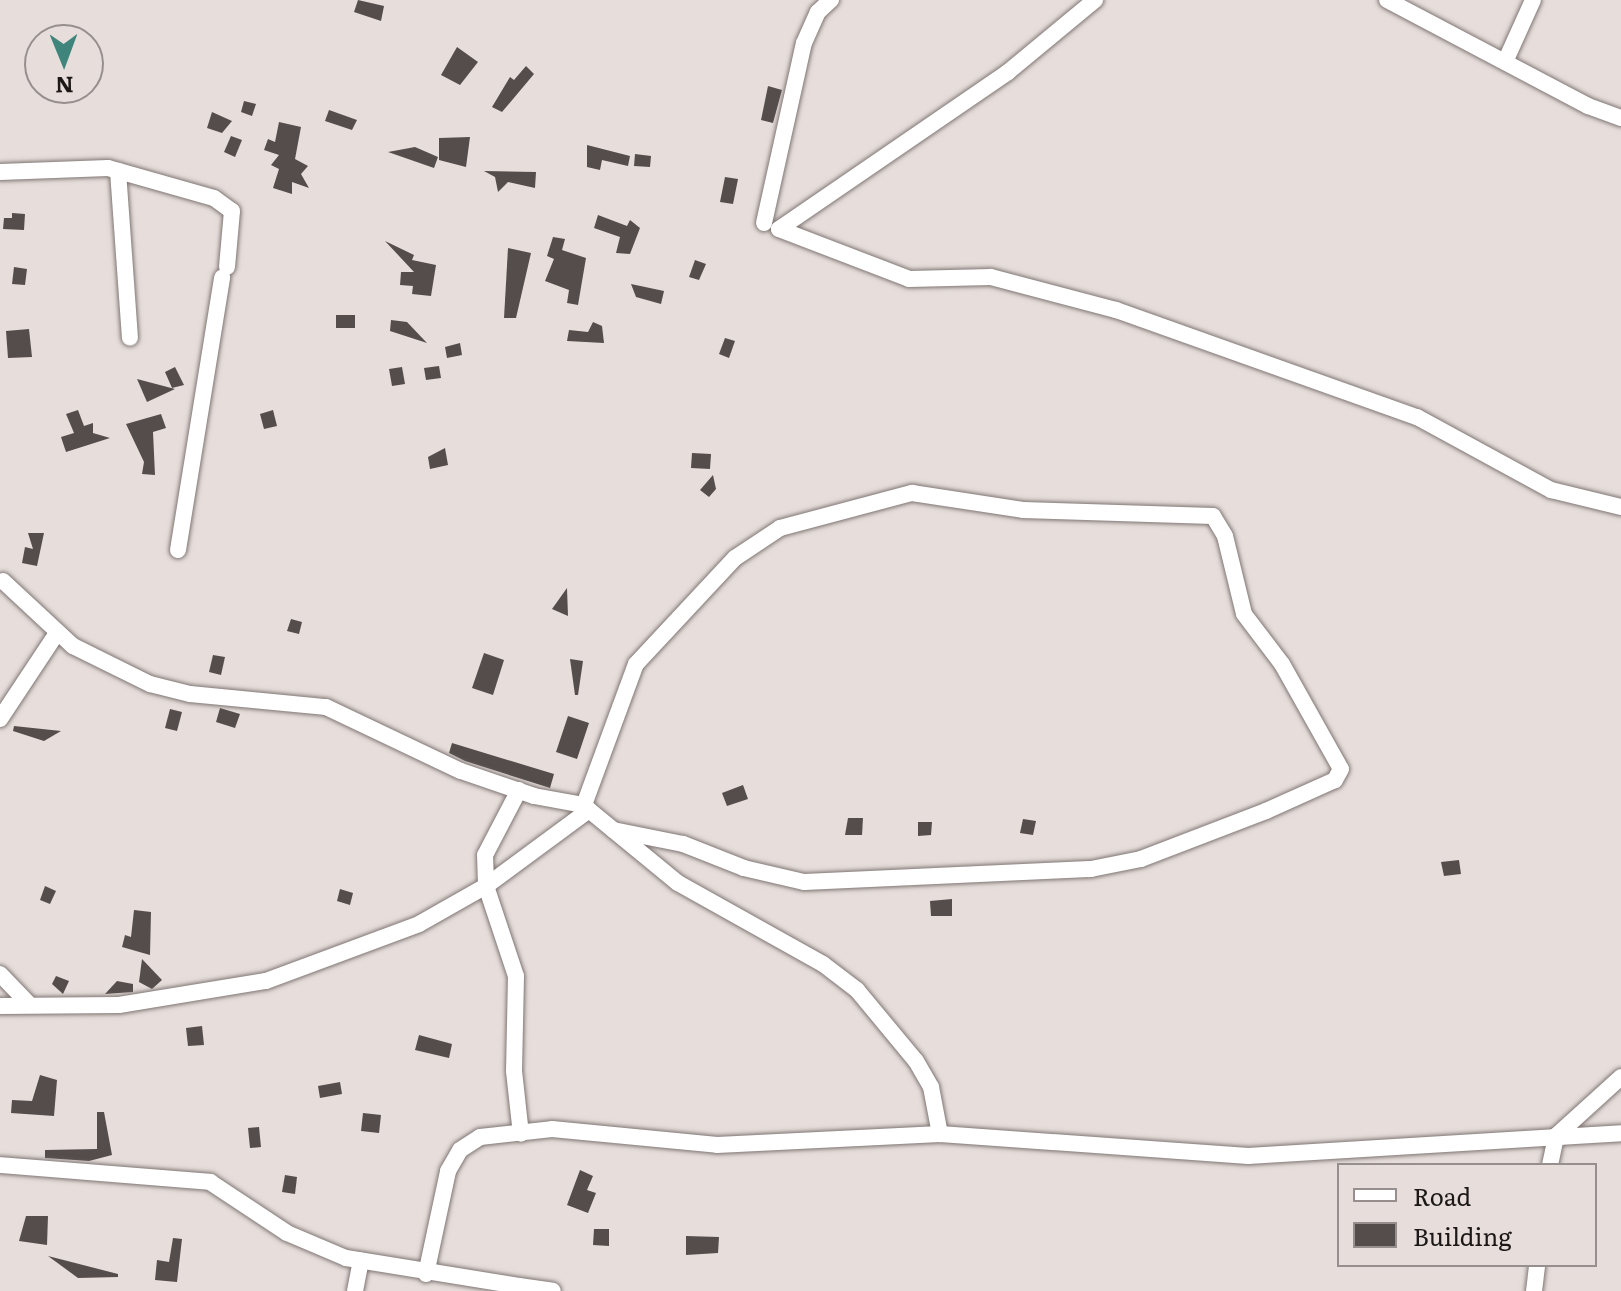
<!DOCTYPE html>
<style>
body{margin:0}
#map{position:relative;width:1621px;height:1291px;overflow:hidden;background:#e7dedb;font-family:Literata,serif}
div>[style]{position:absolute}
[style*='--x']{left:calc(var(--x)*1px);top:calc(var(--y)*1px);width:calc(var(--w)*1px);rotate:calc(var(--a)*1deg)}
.building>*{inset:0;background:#554d4b}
.roads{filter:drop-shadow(0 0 2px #7f7674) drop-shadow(0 0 2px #7f7674)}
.minor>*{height:16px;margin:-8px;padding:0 8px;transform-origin:8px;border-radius:8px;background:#fff}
span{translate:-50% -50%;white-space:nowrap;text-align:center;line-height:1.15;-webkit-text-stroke:8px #e7dedb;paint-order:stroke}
.legend{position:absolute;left:1337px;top:1163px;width:260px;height:104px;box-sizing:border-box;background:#e7dedb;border:2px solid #968f8d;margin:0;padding:10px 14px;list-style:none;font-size:24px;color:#1c1818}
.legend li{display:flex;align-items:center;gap:16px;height:40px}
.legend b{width:40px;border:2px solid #968f8d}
.north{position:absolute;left:24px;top:24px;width:80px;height:80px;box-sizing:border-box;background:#e7dedb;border:2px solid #968f8d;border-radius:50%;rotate:179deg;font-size:22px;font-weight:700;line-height:32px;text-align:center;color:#1c1818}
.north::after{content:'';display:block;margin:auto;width:28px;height:36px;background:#3f857c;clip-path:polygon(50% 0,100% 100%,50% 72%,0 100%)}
</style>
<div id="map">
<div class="building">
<div style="clip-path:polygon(358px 0,384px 6px,381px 21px,354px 12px)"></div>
<div style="clip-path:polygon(457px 47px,478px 62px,460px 85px,441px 75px)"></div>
<div style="clip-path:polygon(526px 66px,534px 74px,502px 112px,492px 107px,510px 77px,514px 80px)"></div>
<div style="clip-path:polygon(768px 86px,782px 90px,773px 123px,761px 120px)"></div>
<div style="clip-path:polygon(244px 101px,256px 104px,252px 116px,241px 112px)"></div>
<div style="clip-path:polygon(329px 110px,357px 120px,352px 130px,325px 121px)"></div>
<div style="clip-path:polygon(212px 112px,232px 121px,222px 133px,207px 128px)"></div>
<div style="clip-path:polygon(279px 122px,301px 127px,295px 159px,308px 166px,301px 174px,309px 188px,292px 182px,292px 194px,273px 188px,279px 169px,271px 165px,279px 155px,264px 150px,268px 139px,275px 142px)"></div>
<div style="clip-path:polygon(231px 136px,242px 140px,235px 157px,224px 152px)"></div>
<div style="clip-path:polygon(470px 137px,466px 167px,439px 160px,439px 138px)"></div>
<div style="clip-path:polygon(587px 145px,630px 156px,628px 166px,602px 160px,600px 170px,587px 167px)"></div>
<div style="clip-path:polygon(415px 147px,438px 157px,434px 168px,388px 152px)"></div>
<div style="clip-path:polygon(635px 154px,651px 156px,650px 167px,634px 166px)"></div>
<div style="clip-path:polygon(484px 171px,536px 172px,535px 188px,508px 182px,498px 192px,495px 177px)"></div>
<div style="clip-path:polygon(725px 177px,738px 179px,733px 204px,720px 202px)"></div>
<div style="clip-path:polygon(12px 213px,25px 214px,24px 230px,3px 229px,4px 218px,12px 218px)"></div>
<div style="clip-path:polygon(598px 215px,627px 226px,630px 220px,640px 228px,630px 254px,616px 253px,620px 237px,594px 228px)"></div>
<div style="clip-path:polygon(553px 237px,565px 239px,562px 250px,586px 258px,578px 305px,567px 303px,569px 290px,545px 281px,554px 259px,547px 256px)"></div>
<div style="clip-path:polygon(385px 241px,414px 255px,412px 260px,436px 265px,431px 296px,412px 294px,413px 286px,400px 285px,401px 272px,414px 272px)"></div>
<div style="clip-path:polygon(508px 248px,531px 253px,516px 318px,504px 318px)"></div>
<div style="clip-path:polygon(695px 260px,706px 264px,699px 280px,689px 277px)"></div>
<div style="clip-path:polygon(14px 267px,27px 269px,25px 285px,12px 284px)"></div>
<div style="clip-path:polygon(631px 284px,664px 291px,661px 304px,636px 297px)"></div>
<div style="clip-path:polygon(336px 315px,355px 315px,355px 328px,336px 328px)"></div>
<div style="clip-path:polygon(391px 320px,407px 322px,427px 343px,390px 331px)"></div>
<div style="clip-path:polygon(593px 322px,602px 326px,604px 343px,567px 341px,569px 330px,588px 332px)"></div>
<div style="clip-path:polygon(29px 329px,32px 357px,8px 358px,6px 331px)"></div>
<div style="clip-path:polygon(725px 338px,735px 341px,729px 358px,719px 354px)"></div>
<div style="clip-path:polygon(460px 343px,462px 355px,447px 358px,445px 347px)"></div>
<div style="clip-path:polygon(439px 366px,441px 378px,426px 380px,424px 368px)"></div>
<div style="clip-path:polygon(175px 367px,184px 385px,172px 388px,165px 372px)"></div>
<div style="clip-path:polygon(402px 367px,405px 384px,392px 386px,389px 369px)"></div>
<div style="clip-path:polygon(137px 379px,175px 389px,147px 402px)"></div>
<div style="clip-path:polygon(78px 410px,84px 426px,93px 423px,93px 433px,110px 438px,66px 452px,61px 437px,74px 433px,66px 414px)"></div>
<div style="clip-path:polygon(273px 410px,277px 426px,264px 429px,260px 414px)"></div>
<div style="clip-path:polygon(161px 414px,166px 428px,153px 432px,155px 475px,142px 474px,144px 462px,126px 424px)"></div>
<div style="clip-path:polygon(445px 448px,448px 465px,430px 469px,428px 457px)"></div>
<div style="clip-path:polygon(692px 453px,711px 454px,710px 469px,691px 468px)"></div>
<div style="clip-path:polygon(713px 475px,716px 489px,709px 497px,700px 490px)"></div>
<div style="clip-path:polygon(28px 533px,44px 533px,37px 566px,22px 563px,25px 547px,33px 549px)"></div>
<div style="clip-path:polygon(567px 588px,568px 616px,552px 609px)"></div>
<div style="clip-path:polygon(291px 619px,302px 622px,299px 634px,287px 631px)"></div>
<div style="clip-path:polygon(484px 653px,504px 660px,493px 695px,472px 688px)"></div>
<div style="clip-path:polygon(213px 655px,225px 657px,221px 675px,209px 672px)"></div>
<div style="clip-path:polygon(570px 659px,583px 661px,578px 695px,575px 695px)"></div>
<div style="clip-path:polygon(220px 708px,240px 714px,235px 728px,216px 722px)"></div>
<div style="clip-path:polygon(170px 709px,182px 712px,177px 731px,165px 728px)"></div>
<div style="clip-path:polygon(568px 716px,589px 723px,577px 759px,556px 752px)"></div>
<div style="clip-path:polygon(14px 726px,61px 731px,44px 741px,13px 731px)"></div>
<div style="clip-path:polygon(452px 743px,554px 774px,550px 788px,465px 761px,449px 753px)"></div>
<div style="clip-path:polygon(743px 785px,748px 799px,727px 806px,722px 793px)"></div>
<div style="clip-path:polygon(848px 818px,863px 818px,862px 835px,845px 835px)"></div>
<div style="clip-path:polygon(1023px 819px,1036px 821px,1033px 835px,1020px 833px)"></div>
<div style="clip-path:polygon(918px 822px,932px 822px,931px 835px,918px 836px)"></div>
<div style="clip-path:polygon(1459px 860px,1461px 874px,1444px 876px,1441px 862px)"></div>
<div style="clip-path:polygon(45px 886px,56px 891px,50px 904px,40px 900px)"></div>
<div style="clip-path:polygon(340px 889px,353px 893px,350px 905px,337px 901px)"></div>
<div style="clip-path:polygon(952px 899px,952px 916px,931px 916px,930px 901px)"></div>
<div style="clip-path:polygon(134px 910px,151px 912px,150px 955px,122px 947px,125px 935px,131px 937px)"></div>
<div style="clip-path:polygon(142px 959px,162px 980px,152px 989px,139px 982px)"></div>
<div style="clip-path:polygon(56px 976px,69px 981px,63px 994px,52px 984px)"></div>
<div style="clip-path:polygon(117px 981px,133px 984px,133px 992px,105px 994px)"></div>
<div style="clip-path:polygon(202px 1026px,204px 1045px,188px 1046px,186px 1028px)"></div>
<div style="clip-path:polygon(419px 1035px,452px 1044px,449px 1058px,415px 1050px)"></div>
<div style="clip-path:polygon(40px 1075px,57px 1080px,54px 1116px,11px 1113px,12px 1100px,32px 1101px)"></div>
<div style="clip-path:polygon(340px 1082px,342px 1094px,320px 1098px,318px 1086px)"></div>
<div style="clip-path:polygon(97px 1112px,104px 1112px,112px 1155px,89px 1161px,45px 1158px,45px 1150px,97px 1149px)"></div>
<div style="clip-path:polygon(363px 1113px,381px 1115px,379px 1133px,361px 1131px)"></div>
<div style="clip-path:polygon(259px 1127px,261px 1147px,250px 1148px,248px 1128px)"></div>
<div style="clip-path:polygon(580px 1170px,593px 1176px,587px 1190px,596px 1193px,588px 1213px,567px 1205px)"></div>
<div style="clip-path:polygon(285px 1175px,297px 1177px,295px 1194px,282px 1192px)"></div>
<div style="clip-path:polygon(26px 1216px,48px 1216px,47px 1245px,19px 1241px)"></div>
<div style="clip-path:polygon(594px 1229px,609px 1229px,609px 1246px,593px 1245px)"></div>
<div style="clip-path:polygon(686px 1236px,719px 1237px,718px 1253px,686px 1255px)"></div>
<div style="clip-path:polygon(173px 1238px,182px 1239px,177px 1282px,155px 1280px,157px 1260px,169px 1262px)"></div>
<div style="clip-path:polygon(48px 1256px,118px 1274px,118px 1277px,78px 1278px)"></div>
</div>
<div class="roads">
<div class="minor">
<div style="--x:1387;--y:0;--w:227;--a:27.8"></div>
<div style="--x:1588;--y:106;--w:35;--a:20"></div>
<div style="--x:1505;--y:62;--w:68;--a:-65.7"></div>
<div style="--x:118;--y:171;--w:167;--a:85.9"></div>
<div style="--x:0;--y:172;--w:108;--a:-2.1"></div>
<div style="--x:108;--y:168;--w:110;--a:15.8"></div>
<div style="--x:214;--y:198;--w:22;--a:36"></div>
<div style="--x:232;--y:211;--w:56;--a:95.1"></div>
<div style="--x:764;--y:223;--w:184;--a:-77.5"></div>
<div style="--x:804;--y:43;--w:34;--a:-66"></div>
<div style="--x:818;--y:12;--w:18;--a:-43"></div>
<div style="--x:779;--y:229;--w:139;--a:21"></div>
<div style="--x:909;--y:279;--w:82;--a:-1.4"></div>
<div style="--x:991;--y:277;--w:129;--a:14.8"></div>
<div style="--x:1116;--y:310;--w:319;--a:19.6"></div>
<div style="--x:1417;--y:417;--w:153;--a:28.6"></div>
<div style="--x:1551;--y:490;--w:72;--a:13.7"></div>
<div style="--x:779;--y:229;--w:278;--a:-34.4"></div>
<div style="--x:1008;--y:72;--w:113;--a:-39.6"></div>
<div style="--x:178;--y:550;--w:276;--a:-80.8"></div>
<div style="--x:3;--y:581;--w:96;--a:42.9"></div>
<div style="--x:73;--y:646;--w:86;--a:26.3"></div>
<div style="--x:150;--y:684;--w:41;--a:14"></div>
<div style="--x:190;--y:694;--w:137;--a:5.5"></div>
<div style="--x:326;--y:707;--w:149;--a:25.4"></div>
<div style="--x:461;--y:771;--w:77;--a:18.9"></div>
<div style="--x:534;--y:796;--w:51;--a:10.2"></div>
<div style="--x:0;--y:719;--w:103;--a:-56.5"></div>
<div style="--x:519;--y:790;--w:73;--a:117.6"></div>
<div style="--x:485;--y:855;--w:31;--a:88"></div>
<div style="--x:486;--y:886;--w:128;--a:-36.4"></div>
<div style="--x:589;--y:810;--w:7;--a:-135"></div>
<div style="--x:584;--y:805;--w:150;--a:-69.8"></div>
<div style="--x:636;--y:664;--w:145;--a:-47"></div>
<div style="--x:735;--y:558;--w:54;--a:-33.7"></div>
<div style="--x:780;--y:528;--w:137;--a:-14.9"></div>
<div style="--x:912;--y:493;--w:112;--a:8.7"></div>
<div style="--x:1023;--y:510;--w:190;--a:1.8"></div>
<div style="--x:1213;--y:516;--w:23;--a:59"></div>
<div style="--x:1225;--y:536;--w:80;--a:76.3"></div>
<div style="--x:1244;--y:614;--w:63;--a:52.8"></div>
<div style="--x:1282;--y:664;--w:120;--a:60.7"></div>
<div style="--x:1341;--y:769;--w:13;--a:119"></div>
<div style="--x:1335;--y:780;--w:76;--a:155.8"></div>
<div style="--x:1266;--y:811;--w:134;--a:159"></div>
<div style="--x:1141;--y:859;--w:51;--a:168.7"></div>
<div style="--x:1091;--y:869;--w:287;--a:177.4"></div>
<div style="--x:804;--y:882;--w:62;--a:-166.9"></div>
<div style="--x:744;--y:868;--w:66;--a:-158.5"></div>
<div style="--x:683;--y:844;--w:71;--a:-168.7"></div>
<div style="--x:589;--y:810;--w:115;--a:39.4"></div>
<div style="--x:678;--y:883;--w:166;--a:29.2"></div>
<div style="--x:823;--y:964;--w:43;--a:37.4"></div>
<div style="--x:857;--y:990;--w:92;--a:50.3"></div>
<div style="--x:916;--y:1061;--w:30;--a:60"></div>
<div style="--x:931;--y:1087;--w:48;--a:79.2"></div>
<div style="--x:0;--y:974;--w:42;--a:46"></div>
<div style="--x:0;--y:1006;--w:119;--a:-0.5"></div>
<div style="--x:119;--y:1005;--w:149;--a:-9.3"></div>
<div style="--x:266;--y:981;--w:163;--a:-20.4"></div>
<div style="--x:419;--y:924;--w:77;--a:-29.6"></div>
<div style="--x:486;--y:886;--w:95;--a:71.6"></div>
<div style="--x:516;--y:976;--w:95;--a:91.2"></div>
<div style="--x:514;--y:1071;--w:63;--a:83.7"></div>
<div style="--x:0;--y:1165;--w:211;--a:4.6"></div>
<div style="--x:210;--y:1182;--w:92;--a:33.5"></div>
<div style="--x:287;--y:1233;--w:64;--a:23"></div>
<div style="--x:346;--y:1258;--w:175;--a:9.2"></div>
<div style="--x:1550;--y:1165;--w:30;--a:-78"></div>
<div style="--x:1556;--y:1136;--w:88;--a:-42.2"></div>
<div style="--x:426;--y:1274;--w:105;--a:-77.9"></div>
<div style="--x:448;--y:1171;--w:24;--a:-60"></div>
<div style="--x:460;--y:1150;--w:24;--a:-33"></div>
<div style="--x:480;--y:1137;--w:72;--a:-6.3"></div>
<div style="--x:552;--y:1129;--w:166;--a:5.5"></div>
<div style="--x:717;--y:1145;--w:223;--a:-2.8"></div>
<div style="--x:940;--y:1134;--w:309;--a:4.1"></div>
<div style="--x:1248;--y:1156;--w:374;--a:-3.5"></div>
<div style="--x:355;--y:1291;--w:31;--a:-79"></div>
<div style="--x:520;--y:1291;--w:5;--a:-101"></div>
<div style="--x:519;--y:1286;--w:34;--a:8"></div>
<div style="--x:1534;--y:1291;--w:26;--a:-83"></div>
</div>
</div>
<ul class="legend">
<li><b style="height:10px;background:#fff"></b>Road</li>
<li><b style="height:22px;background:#554d4b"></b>Building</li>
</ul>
<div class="north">N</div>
</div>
